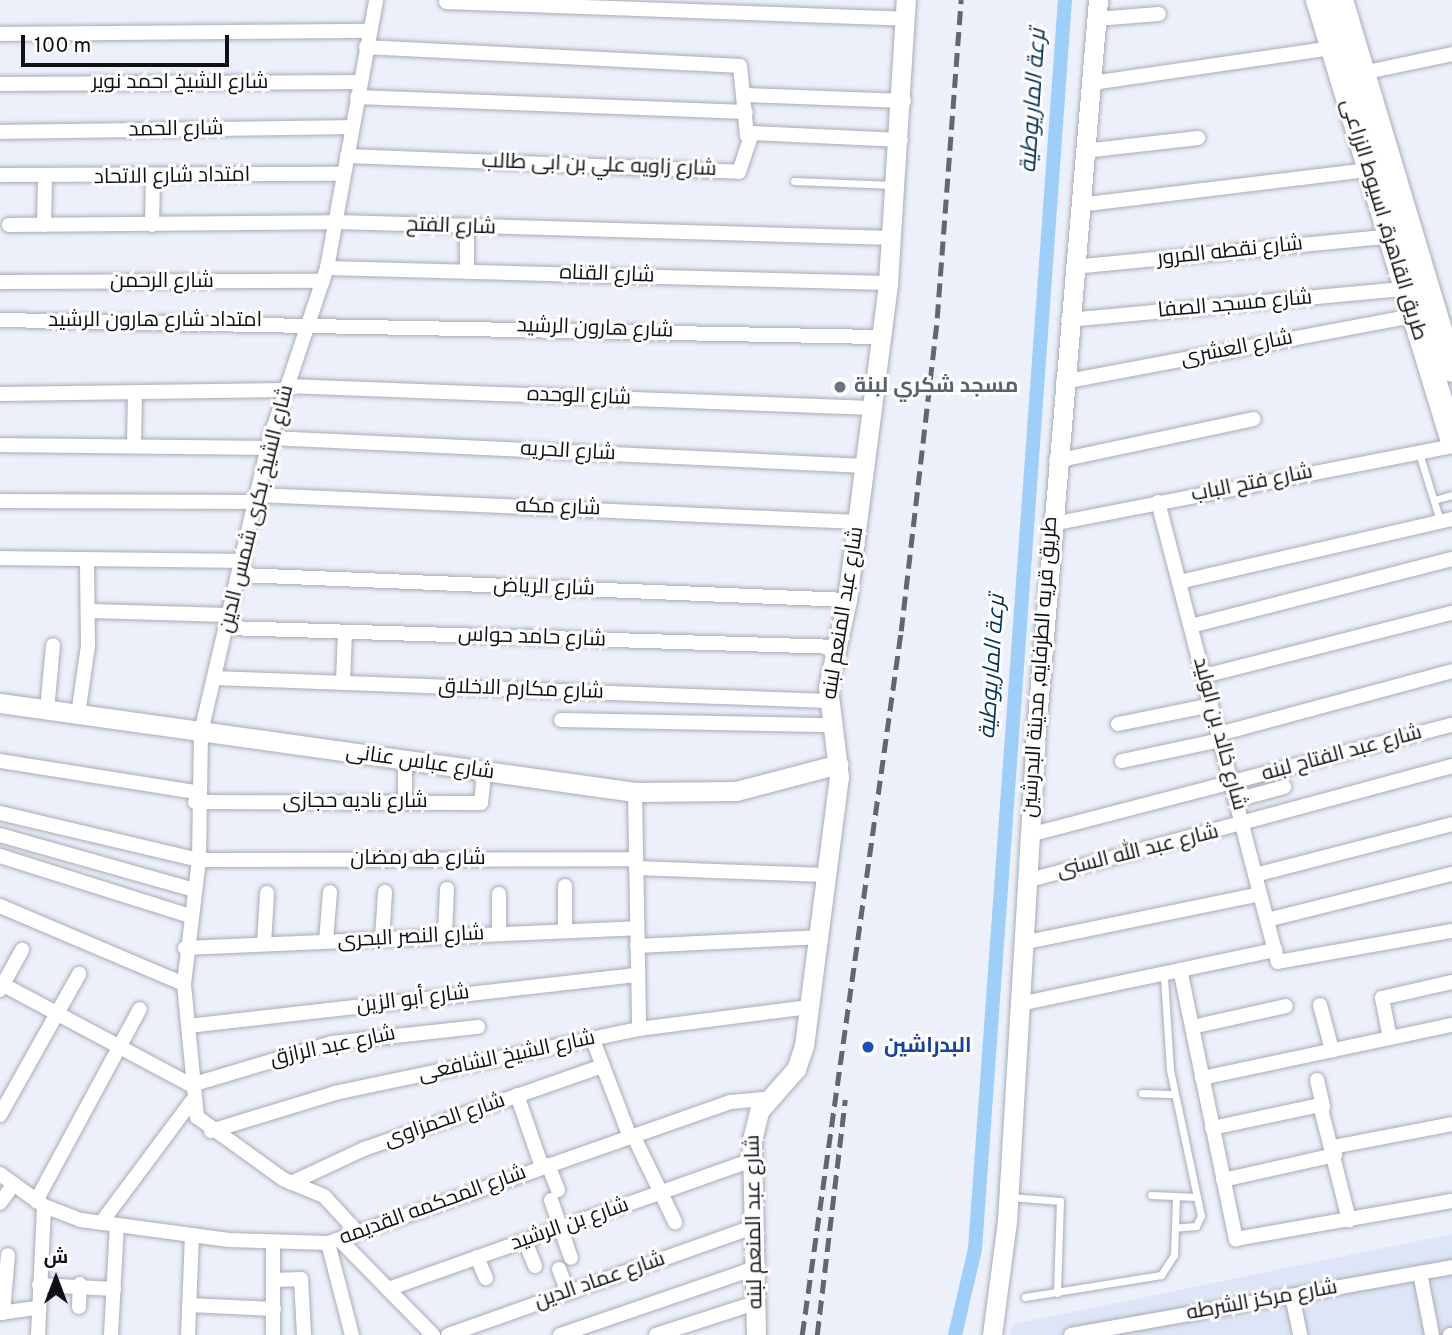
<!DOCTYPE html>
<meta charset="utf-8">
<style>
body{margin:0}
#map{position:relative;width:1452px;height:1335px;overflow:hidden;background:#ebf0fb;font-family:Overpass,Cairo,sans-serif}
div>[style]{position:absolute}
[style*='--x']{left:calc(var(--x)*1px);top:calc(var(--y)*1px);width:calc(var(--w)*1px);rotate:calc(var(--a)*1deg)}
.built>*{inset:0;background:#dee5f6}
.canal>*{height:14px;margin:-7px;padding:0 7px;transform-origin:7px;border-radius:7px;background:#9fcef9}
.roads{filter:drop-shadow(0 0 2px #a8acb6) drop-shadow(0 0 2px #a8acb6)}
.lane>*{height:7px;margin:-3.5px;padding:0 3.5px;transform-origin:3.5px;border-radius:3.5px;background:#fff}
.street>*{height:14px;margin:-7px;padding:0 7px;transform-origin:7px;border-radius:7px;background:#fff}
.secondary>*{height:19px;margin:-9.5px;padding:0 9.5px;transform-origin:9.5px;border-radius:9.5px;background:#fff}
.highway>*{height:24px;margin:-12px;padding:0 12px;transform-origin:12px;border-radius:12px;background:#fff}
.rail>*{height:4.5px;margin-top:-2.25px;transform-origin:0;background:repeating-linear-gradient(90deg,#63666c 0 14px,transparent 0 21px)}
.dots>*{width:19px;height:19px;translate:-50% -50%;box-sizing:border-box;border:4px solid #fdfdfd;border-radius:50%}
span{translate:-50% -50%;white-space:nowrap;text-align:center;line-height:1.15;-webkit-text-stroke:6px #fdfdfd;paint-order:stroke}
.street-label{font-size:21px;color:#0f1114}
.worship-label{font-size:21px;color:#5b616d;font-weight:700}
.left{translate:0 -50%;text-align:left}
.transit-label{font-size:21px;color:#164399;font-weight:700}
.water-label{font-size:23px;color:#033254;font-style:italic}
.north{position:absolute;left:21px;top:1244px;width:70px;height:70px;-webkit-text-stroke:5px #fdfdfd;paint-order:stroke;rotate:0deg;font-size:19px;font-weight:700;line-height:28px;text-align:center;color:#0f1114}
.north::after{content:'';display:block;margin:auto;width:24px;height:32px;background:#0f1114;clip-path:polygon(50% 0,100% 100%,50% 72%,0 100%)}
.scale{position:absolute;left:21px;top:35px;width:208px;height:32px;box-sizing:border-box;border:4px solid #0f1114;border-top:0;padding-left:9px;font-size:21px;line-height:24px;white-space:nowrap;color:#0f1114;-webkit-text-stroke:5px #fdfdfd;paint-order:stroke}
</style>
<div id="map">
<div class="built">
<div style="clip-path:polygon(1452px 1234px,1452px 1335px,1010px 1335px,1013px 1324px)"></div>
</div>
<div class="canal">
<div style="--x:955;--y:1335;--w:88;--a:-76.9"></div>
<div style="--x:975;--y:1249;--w:1252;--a:-85.88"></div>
</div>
<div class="roads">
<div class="lane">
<div style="--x:794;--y:181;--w:99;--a:2.3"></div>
<div style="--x:1419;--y:453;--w:71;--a:72.8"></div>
<div style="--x:1434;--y:500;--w:19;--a:-16"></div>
<div style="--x:1164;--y:977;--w:93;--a:86.3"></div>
<div style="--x:1170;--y:1070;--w:149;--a:78"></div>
<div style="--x:1201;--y:1216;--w:11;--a:117"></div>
<div style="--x:1196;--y:1226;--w:21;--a:175"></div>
<div style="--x:1142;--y:1093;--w:33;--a:2"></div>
<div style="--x:1151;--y:1195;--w:46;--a:2.5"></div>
<div style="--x:1010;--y:1197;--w:50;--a:4.6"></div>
<div style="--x:1060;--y:1201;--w:92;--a:91.9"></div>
<div style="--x:1025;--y:1297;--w:138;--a:-9.2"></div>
<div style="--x:1161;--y:1275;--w:24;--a:-57"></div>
<div style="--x:1174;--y:1255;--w:58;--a:-88"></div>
</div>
<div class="street">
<div style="--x:446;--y:2;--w:460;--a:2.1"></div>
<div style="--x:1096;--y:19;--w:63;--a:-4.5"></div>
<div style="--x:0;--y:34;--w:369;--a:-0.5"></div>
<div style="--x:366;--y:47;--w:374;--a:2.9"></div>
<div style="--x:740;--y:66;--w:70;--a:84.3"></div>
<div style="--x:1362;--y:73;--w:92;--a:-11.9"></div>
<div style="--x:1092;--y:83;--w:242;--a:-8.3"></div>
<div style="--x:0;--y:84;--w:360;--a:-0.3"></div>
<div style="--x:746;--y:95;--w:158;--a:2.2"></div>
<div style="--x:357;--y:97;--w:389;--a:2.2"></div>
<div style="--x:0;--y:132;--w:352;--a:-0.8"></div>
<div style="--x:1084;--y:151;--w:115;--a:-6.5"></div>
<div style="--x:347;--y:156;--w:392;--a:2.3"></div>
<div style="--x:739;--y:172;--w:41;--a:-71.6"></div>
<div style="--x:752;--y:133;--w:149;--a:2.7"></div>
<div style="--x:0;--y:175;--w:344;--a:-0.2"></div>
<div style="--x:1079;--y:205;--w:290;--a:-6.9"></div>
<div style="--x:9;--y:225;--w:327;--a:-0.5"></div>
<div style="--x:336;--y:222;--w:557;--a:1.65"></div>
<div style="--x:44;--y:225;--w:47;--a:-88.8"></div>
<div style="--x:152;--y:225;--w:48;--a:-88.8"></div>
<div style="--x:467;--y:227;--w:45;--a:90"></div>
<div style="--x:1073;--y:267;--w:315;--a:-5.5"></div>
<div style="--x:327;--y:268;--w:561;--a:1.53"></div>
<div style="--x:0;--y:282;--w:323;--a:-0.2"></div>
<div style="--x:0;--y:320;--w:881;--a:1.11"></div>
<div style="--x:1068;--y:320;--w:336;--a:-5.3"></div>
<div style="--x:1063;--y:382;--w:354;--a:-10.7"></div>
<div style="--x:287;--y:386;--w:585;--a:2.15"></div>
<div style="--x:0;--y:394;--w:285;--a:-0.8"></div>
<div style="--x:270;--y:438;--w:596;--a:2.69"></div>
<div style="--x:134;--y:444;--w:51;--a:-88.9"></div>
<div style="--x:0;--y:445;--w:268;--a:0.6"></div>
<div style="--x:1056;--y:461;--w:202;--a:-12"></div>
<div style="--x:258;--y:495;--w:601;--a:2.58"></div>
<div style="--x:0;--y:501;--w:257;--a:0.2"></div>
<div style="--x:1158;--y:502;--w:475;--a:75.4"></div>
<div style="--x:1278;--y:962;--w:177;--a:-10.1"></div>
<div style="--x:1052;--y:524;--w:408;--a:-11"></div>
<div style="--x:0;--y:558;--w:244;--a:0.7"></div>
<div style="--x:241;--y:575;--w:607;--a:2.36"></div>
<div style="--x:1179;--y:582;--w:280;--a:-13"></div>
<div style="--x:89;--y:611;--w:141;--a:1.6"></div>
<div style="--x:1191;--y:626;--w:269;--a:-14.4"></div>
<div style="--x:227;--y:628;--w:610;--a:1.78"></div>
<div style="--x:1204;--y:676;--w:256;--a:-14.3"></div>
<div style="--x:214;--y:678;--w:614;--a:2.15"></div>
<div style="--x:343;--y:683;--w:51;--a:-87.8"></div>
<div style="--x:47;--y:710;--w:65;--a:-84.7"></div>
<div style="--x:78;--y:715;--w:70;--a:-81.8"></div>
<div style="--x:88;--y:646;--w:87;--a:-90.7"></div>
<div style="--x:561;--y:720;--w:271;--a:1.1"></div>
<div style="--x:1118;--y:724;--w:95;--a:-11.5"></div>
<div style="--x:1219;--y:734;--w:241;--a:-15.1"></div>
<div style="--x:0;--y:761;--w:198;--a:9"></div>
<div style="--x:405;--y:761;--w:41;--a:90"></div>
<div style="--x:1122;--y:761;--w:100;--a:-12.1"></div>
<div style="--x:635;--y:792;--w:237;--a:89"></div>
<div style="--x:1236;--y:800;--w:50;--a:-15.2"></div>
<div style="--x:195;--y:802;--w:286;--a:0.2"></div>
<div style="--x:481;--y:803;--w:31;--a:-84"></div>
<div style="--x:0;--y:813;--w:204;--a:13.3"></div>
<div style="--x:199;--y:860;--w:437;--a:-0.1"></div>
<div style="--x:0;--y:835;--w:202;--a:15.8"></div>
<div style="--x:1029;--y:835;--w:437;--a:-14.6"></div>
<div style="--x:0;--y:856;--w:199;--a:17.5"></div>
<div style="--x:636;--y:868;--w:190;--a:2.1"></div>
<div style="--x:1255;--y:875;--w:203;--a:-14.5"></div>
<div style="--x:1026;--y:881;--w:441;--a:-15.1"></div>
<div style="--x:0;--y:906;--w:200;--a:23"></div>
<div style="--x:1267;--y:920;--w:191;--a:-14"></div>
<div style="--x:565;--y:931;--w:45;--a:-90"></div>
<div style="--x:499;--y:934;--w:40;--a:-90"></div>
<div style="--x:445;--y:936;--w:47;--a:-87.6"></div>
<div style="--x:382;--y:939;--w:47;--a:-86.3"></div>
<div style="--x:326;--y:941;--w:49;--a:-85.3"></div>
<div style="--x:1022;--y:943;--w:243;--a:-11.6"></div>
<div style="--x:264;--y:944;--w:51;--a:-86.6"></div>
<div style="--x:637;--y:946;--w:181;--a:-2.8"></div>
<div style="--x:185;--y:948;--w:452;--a:-2.5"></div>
<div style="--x:1181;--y:974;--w:271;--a:78.3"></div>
<div style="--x:1236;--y:1239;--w:219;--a:-10"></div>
<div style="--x:0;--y:983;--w:217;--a:28.1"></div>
<div style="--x:191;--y:1085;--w:147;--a:-16.6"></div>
<div style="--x:332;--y:1043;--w:147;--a:-6.3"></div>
<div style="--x:0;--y:990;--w:46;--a:-61.2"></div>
<div style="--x:1020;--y:1004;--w:261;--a:-12"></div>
<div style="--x:1320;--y:1005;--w:47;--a:75.1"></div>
<div style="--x:188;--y:1026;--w:453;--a:-6.5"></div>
<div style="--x:1192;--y:1027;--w:96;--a:-12.6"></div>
<div style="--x:1390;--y:1038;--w:41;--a:-101.3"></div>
<div style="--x:1382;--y:998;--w:72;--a:-12.9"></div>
<div style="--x:593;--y:1040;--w:104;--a:69.1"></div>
<div style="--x:1202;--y:1078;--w:256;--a:-12"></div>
<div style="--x:1317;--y:1080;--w:28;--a:77"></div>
<div style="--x:517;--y:1095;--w:76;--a:70.9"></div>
<div style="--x:0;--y:1115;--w:162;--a:-60.7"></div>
<div style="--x:1212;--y:1128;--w:110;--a:-12"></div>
<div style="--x:1320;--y:1105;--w:119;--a:75.8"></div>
<div style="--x:211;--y:1131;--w:130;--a:-17"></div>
<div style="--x:335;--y:1093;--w:311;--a:-11.9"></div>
<div style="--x:639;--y:1029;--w:170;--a:-7.4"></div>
<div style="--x:633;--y:1135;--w:97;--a:64.2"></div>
<div style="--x:1333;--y:1147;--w:121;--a:-10.9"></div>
<div style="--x:548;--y:1165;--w:27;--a:68"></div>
<div style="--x:0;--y:1174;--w:54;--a:36"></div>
<div style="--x:44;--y:1206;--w:40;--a:21"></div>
<div style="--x:81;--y:1220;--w:149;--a:7.7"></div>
<div style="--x:229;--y:1240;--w:99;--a:1.7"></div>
<div style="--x:328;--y:1243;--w:426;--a:-19.3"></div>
<div style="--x:730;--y:1102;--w:37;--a:-5"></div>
<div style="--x:1223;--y:1180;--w:115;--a:-12.6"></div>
<div style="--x:291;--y:1183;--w:81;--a:-25"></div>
<div style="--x:364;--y:1149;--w:253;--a:-19.2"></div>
<div style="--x:551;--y:1200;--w:61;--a:71"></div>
<div style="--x:36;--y:1201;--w:218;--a:-61.6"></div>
<div style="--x:0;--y:1203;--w:22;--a:-54"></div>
<div style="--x:101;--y:1223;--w:152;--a:-53.3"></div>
<div style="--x:358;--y:1233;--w:50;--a:-132.6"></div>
<div style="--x:324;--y:1196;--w:44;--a:-157.5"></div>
<div style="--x:283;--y:1179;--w:106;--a:-144.2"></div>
<div style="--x:197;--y:1117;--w:134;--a:-95.6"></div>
<div style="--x:184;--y:984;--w:125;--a:-83.1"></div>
<div style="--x:199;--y:860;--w:128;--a:-89.1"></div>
<div style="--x:201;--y:732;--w:302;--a:-76.8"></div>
<div style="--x:270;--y:438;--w:179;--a:-71.5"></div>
<div style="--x:327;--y:268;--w:272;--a:-79.6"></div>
<div style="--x:340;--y:1240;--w:133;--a:45.6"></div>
<div style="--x:525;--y:1241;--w:27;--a:68"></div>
<div style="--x:328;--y:1243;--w:95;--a:75.4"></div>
<div style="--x:273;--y:1244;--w:91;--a:90"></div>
<div style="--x:477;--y:1257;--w:23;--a:67"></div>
<div style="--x:559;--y:1269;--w:25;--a:69"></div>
<div style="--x:1420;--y:1273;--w:63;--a:79"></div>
<div style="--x:274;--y:1280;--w:27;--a:-2"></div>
<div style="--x:301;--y:1279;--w:56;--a:86.9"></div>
<div style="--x:39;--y:1285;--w:75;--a:3.1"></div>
<div style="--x:388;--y:1289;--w:386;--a:-19.5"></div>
<div style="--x:1292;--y:1296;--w:40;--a:78"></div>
<div style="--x:189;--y:1305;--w:85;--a:2.7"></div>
<div style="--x:79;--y:1307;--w:23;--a:-88"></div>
<div style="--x:0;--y:1313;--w:37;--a:-8"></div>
<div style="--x:3;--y:1313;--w:58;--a:-85.1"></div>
<div style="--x:38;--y:1335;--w:129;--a:-87.3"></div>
<div style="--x:111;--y:1335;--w:110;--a:-86.9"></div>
<div style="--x:188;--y:1335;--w:100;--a:-87.7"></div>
<div style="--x:448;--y:1335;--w:324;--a:-19.5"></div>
<div style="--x:560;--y:1335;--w:204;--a:-18.9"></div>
<div style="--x:656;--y:1335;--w:104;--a:-17.9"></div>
<div style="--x:1071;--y:1335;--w:387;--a:-10.1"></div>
<div style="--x:1450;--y:1335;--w:2;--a:0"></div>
</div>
<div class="secondary">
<div style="--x:0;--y:703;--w:641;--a:7.98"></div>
<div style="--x:635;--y:792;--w:101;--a:-0.6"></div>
<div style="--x:736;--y:791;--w:106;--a:-14.7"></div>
<div style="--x:756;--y:1335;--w:195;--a:-91.2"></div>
<div style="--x:752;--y:1140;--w:30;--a:-76"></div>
<div style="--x:759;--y:1111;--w:56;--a:-48.6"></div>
<div style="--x:796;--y:1069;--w:24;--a:-71"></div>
<div style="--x:804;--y:1046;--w:271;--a:-82.6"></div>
<div style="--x:839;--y:777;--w:91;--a:-97"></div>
<div style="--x:828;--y:687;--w:89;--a:-77.7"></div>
<div style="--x:847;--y:600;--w:320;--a:-82.6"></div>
<div style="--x:888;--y:283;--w:284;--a:-86.4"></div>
<div style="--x:992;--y:1335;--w:115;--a:-82.5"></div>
<div style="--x:1007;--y:1221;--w:479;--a:-86.6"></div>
<div style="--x:1035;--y:743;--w:746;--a:-85.15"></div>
</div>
<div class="highway">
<div style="--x:1318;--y:0;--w:459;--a:73"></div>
<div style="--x:1341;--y:0;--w:386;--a:73.3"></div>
</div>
</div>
<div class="rail">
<div style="--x:802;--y:1335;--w:711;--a:-82"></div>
<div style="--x:901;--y:631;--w:315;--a:-83.4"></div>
<div style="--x:937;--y:318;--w:319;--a:-85.7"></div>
<div style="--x:817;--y:1335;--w:237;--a:-83.2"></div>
</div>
<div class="dots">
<div style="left:840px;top:387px;background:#6b7280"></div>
<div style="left:868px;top:1047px;background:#1a4fb4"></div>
</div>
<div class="street-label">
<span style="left:180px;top:83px">شارع الشيخ احمد نوير</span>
<span style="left:176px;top:130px;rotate:-1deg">شارع الحمد</span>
<span style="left:599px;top:166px;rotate:2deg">شارع زاويه علي بن ابى طالب</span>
<span style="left:172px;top:177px;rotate:-1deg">امتداد شارع الاتحاد</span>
<span style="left:1383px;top:220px;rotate:73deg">طريق القاهرة, اسيوط الزراعى</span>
<span style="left:451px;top:227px;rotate:2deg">شارع الفتح</span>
<span style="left:1230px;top:252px;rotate:-6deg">شارع نقطه المرور</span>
<span style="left:607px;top:275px;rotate:2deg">شارع القناه</span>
<span style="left:162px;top:282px">شارع الرحمن</span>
<span style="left:1235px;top:305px;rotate:-5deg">شارع مسجد الصفا</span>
<span style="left:155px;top:321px">امتداد شارع هارون الرشيد</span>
<span style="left:595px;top:329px;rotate:2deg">شارع هارون الرشيد</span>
<span style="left:1237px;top:349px;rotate:-11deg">شارع العشرى</span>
<span style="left:579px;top:397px;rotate:2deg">شارع الوحده</span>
<span style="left:568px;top:452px;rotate:3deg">شارع الحريه</span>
<span style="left:1252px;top:484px;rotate:-11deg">شارع فتح الباب</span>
<span style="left:558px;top:508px;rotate:2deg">شارع مكه</span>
<span style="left:257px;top:509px;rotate:-76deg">شارع الشيخ بكرى شمس الدين</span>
<span style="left:544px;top:588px;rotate:2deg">شارع الرياض</span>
<span style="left:844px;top:613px;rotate:-81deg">شارع عبد المنعم لبنه</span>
<span style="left:532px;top:638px;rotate:2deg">شارع حامد حواس</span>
<span style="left:1041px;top:667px;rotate:-86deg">طريق قريه الطرفايه, مدينة البدرشين</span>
<span style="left:521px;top:690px;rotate:2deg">شارع مكارم الاخلاق</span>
<span style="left:1219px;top:734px;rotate:75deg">شارع خالد بن الوليد</span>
<span style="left:1342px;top:754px;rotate:-15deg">شارع عبد الفتاح لبنه</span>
<span style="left:420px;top:763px;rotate:8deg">شارع عباس عنانى</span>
<span style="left:355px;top:802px">شارع ناديه حجازى</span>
<span style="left:1138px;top:852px;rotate:-14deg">شارع عبد الله السنى</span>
<span style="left:418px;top:859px">شارع طه رمضان</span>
<span style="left:411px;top:938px;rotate:-3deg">شارع النصر البحرى</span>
<span style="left:413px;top:1000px;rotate:-7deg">شارع أبو الزين</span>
<span style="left:333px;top:1047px;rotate:-12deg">شارع عبد الرازق</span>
<span style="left:507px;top:1057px;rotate:-12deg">شارع الشيخ الشافعى</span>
<span style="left:445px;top:1121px;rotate:-19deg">شارع الحمزاوى</span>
<span style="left:433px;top:1206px;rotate:-20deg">شارع المحكمه القديمه</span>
<span style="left:755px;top:1222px;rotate:-91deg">شارع عبد المنعم لبنه</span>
<span style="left:570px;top:1225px;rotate:-19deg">شارع بن الرشيد</span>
<span style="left:600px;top:1281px;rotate:-19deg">شارع عماد الدين</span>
<span style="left:1262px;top:1301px;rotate:-10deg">شارع مركز الشرطه</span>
</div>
<div class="worship-label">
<span class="left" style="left:854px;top:387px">مسجد شكري لبنة</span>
</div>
<div class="transit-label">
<span class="left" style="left:884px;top:1047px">البدراشين</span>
</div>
<div class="water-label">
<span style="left:1035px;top:101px;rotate:-86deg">ترعة الماريوطية</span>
<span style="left:994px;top:667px;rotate:-86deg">ترعة الماريوطية</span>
</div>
<div class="north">ش</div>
<div class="scale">100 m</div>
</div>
